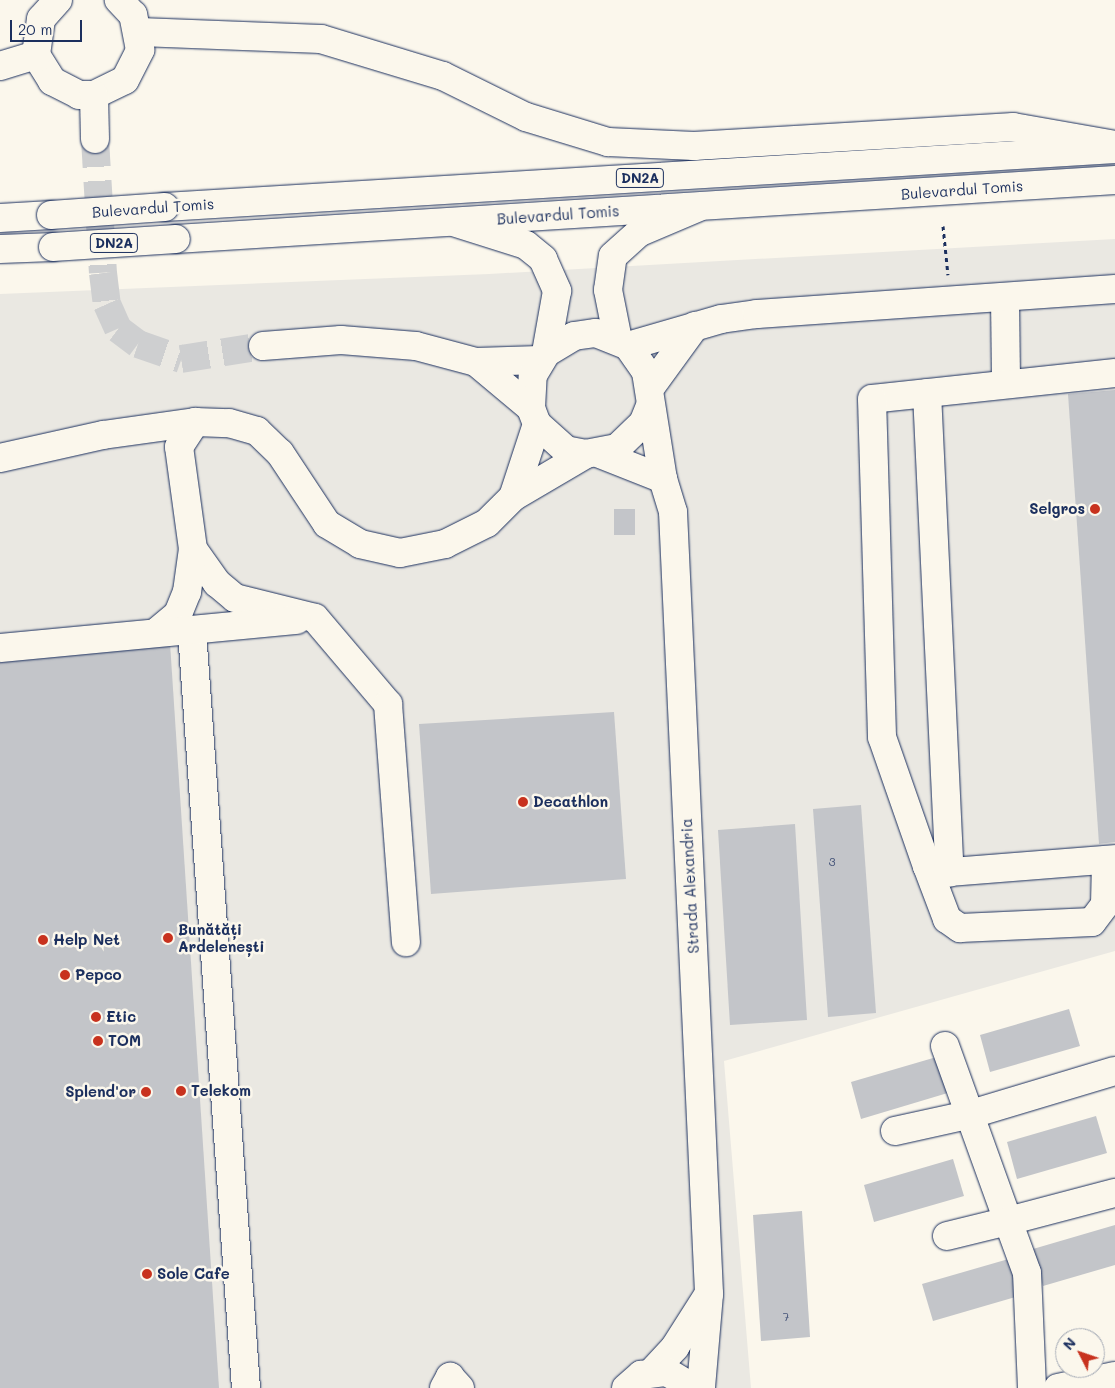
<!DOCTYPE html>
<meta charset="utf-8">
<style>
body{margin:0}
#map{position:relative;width:1115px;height:1388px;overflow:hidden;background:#fbf7ec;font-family:Mali,sans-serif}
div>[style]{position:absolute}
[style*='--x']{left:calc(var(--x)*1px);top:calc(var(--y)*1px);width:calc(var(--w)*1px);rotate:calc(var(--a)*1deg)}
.built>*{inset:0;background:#eae8e2}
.building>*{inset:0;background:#c3c5c9}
.minor-tunnel>*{height:28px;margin-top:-14px;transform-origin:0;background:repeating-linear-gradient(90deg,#cecfd0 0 28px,transparent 0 42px)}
.path>*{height:3px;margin-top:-1.5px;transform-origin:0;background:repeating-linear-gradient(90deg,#1b2f5e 0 4px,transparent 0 8px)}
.roads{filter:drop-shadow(0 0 1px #1b2f5e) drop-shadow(0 0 1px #1b2f5e)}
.minor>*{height:28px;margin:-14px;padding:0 14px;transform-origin:14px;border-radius:14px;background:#fbf7ec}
.major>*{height:28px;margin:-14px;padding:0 14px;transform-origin:14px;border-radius:14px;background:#fbf7ec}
.bridges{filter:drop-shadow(0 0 1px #1b2f5e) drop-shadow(0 0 1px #1b2f5e)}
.major-bridge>*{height:28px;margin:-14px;padding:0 14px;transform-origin:14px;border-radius:14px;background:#fbf7ec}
.dots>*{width:14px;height:14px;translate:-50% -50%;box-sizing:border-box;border:2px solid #fbf7ec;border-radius:50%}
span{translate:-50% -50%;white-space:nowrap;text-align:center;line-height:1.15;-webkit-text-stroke:5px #fbf7ec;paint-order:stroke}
.number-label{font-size:12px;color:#455479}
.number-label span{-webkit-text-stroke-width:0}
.shield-label span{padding:1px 4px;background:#fbf7ec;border:1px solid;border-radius:4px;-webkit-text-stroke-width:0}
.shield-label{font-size:14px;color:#1b2f5e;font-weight:700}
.street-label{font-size:15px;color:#1b2f5e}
.poi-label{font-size:15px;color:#1b2f5e;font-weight:700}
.right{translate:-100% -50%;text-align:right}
.left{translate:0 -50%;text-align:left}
.north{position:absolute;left:1055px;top:1328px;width:50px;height:50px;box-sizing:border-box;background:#fbf7ec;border:1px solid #a1a7b3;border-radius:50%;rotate:311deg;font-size:14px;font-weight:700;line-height:20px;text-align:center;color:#1b2f5e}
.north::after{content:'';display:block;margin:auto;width:18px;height:22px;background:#c8321e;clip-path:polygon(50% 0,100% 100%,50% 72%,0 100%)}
.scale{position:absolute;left:10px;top:20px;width:72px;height:22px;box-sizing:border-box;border:2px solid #1b2f5e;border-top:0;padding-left:6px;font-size:15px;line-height:18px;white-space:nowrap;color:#1b2f5e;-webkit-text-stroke:4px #fbf7ec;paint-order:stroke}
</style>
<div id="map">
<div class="built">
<div style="clip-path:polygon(1115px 239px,1115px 951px,724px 1061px,751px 1388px,0 1388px,0 294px,489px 274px)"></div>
</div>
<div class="building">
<div style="clip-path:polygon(1115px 390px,1115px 842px,1099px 844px,1068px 394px)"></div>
<div style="clip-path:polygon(614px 509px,635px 509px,635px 535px,614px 535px)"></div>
<div style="clip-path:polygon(170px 643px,219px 1388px,0 1388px,0 655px)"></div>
<div style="clip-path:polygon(614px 712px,626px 879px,431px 894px,419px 724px)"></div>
<div style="clip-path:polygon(861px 805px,876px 1013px,828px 1017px,813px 809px)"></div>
<div style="clip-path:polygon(795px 824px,807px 1020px,730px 1025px,718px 830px)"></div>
<div style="clip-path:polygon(1069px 1009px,1080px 1046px,990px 1072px,980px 1035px)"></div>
<div style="clip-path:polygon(940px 1056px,951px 1092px,861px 1119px,851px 1082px)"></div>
<div style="clip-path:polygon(1096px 1116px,1107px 1153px,1017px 1179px,1007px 1142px)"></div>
<div style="clip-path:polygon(953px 1159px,964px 1196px,874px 1222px,864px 1185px)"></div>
<div style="clip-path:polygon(802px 1211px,810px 1337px,761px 1341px,753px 1215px)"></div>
<div style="clip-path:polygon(1115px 1225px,1115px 1265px,1043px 1286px,1033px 1249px)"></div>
<div style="clip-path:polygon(1012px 1258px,1022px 1295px,933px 1321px,922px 1284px)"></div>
</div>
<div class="minor-tunnel">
<div style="--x:95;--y:139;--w:134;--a:86.6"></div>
<div style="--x:103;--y:273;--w:31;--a:83"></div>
<div style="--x:107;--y:304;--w:27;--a:66"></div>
<div style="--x:118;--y:329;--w:25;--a:37"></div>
<div style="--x:138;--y:344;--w:46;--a:19.2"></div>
<div style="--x:181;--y:359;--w:83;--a:-9"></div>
</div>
<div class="path">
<div style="--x:943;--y:226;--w:49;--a:84.2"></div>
</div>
<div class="roads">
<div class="minor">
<div style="--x:58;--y:0;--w:25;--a:132"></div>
<div style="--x:41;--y:19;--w:36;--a:98"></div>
<div style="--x:36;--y:55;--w:31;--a:58"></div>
<div style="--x:52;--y:81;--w:30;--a:27"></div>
<div style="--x:79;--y:95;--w:15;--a:0"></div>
<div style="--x:94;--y:95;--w:34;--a:-26"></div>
<div style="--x:125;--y:80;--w:34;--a:-63"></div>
<div style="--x:140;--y:50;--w:36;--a:-101"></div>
<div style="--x:133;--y:15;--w:21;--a:-133"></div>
<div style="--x:140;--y:32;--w:181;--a:2.2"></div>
<div style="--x:321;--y:39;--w:127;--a:16.9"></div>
<div style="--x:443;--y:76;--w:93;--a:26.3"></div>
<div style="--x:526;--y:117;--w:86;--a:17"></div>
<div style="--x:608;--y:142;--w:86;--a:2.7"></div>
<div style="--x:694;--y:146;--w:320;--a:-3.4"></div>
<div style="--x:1013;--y:127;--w:104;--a:10"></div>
<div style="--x:0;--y:66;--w:38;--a:-17"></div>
<div style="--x:94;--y:95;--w:44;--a:88.7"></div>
<div style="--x:456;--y:223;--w:73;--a:17.4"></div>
<div style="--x:526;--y:245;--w:22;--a:39"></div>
<div style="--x:543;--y:259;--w:35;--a:66"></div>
<div style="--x:557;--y:291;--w:63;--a:100.1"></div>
<div style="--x:1005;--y:298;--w:84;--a:89.3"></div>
<div style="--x:618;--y:340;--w:51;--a:-101.3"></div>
<div style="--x:608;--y:290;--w:34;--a:-82"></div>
<div style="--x:613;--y:256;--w:36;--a:-42"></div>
<div style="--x:640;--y:232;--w:64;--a:-23"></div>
<div style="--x:263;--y:346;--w:78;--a:-4.4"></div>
<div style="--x:341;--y:340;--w:75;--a:4.6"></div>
<div style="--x:416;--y:346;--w:62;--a:14.9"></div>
<div style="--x:476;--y:362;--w:64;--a:-1.8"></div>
<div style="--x:628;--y:346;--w:97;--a:-16.2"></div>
<div style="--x:721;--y:319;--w:36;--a:-8"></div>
<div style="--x:757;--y:314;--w:359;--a:-4"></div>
<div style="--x:476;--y:362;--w:72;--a:39.9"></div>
<div style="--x:1115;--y:373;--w:244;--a:173.9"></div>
<div style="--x:872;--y:399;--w:338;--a:88.3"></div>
<div style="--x:882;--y:737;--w:137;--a:70.8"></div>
<div style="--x:927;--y:866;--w:24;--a:15"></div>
<div style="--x:950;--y:872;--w:166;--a:-4.5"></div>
<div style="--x:650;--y:388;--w:77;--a:-54"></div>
<div style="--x:927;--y:393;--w:480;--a:87.3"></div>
<div style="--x:650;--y:406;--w:18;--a:112"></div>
<div style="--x:643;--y:423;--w:36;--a:136"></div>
<div style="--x:617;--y:448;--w:32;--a:169"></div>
<div style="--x:586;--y:454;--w:20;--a:-169"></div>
<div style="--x:566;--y:450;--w:39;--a:-138"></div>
<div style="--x:537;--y:424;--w:17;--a:-111"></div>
<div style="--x:531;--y:408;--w:33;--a:-87"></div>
<div style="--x:533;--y:375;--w:26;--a:-59"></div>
<div style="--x:546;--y:353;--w:33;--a:-31"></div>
<div style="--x:574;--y:336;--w:22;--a:-8"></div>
<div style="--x:596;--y:333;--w:35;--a:22"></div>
<div style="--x:628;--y:346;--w:32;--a:55"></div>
<div style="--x:646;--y:372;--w:108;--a:81"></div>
<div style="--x:663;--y:479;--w:34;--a:73"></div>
<div style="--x:673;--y:512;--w:783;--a:87.36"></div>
<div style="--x:709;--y:1294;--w:94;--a:94.9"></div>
<div style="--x:600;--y:454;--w:68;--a:21.6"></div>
<div style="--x:0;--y:458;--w:106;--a:-12.6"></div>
<div style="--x:103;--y:435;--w:93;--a:-8"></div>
<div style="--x:195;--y:422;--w:34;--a:2"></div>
<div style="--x:229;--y:423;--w:29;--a:16"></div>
<div style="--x:257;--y:431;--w:32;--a:44"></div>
<div style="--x:280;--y:453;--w:85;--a:56.5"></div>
<div style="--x:327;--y:524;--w:39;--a:31"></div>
<div style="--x:360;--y:544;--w:41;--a:12.7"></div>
<div style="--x:400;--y:553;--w:46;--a:-11.3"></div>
<div style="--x:445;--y:544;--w:47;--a:-26.6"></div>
<div style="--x:487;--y:523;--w:37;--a:-45"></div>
<div style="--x:513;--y:497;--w:85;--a:-30.5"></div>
<div style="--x:513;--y:497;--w:77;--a:-71.8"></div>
<div style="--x:193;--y:549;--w:42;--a:54.8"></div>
<div style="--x:217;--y:583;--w:23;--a:40"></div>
<div style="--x:235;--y:598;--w:82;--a:14"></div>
<div style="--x:315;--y:618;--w:113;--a:49.7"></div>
<div style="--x:388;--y:704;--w:239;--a:85.7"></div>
<div style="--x:159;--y:630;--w:25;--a:-40"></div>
<div style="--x:178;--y:614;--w:24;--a:-68"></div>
<div style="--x:187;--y:592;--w:43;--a:-82.1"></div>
<div style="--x:193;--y:549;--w:103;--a:-97.8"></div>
<div style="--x:179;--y:447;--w:30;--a:-57"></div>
<div style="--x:192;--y:631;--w:759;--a:85.92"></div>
<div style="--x:0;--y:648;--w:298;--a:-5.4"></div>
<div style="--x:927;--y:866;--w:57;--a:69.3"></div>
<div style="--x:947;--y:919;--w:16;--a:35"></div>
<div style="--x:960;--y:928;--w:132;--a:-2.6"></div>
<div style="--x:1092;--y:922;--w:21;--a:-53"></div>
<div style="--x:1105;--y:905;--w:45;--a:-88.7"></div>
<div style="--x:945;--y:1046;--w:186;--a:70.2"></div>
<div style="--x:1008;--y:1221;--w:111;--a:-14.7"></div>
<div style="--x:895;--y:1131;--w:75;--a:-12.4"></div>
<div style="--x:968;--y:1115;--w:153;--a:-16.7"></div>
<div style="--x:947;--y:1236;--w:63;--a:-13.8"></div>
<div style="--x:1008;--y:1221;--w:55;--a:69.9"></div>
<div style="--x:1027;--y:1273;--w:115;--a:87.5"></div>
<div style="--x:652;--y:1372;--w:34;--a:-47"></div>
<div style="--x:675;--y:1347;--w:62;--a:-57.6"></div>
<div style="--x:444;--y:1388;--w:13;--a:-61"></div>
<div style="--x:450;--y:1377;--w:15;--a:48"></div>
<div style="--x:626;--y:1388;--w:20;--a:-41"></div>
<div style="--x:641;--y:1375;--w:26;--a:-7"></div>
<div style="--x:667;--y:1372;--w:31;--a:31"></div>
<div style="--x:1058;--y:1388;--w:58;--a:-11.9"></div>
</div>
<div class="major">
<div style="--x:165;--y:207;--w:952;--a:-3.49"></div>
<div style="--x:0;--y:218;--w:51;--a:-3.4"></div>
<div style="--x:176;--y:239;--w:941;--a:-3.6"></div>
<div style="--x:0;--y:249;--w:53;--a:-2.2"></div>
</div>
</div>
<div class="bridges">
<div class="major-bridge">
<div style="--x:51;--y:215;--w:114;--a:-4"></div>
<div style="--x:53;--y:247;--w:123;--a:-3.7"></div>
</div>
</div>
<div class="dots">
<div style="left:1095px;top:509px;background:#c8321e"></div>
<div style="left:523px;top:802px;background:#c8321e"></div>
<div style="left:168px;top:938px;background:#c8321e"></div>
<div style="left:43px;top:940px;background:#c8321e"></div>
<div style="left:65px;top:975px;background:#c8321e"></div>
<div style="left:96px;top:1017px;background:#c8321e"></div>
<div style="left:98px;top:1041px;background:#c8321e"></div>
<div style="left:181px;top:1091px;background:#c8321e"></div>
<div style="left:146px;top:1092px;background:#c8321e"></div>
<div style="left:147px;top:1274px;background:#c8321e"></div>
</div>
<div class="number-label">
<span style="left:832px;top:862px">3</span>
<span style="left:786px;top:1317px">7</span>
</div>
<div class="shield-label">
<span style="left:640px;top:178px">DN2A</span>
<span style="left:114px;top:243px">DN2A</span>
</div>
<div class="street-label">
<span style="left:962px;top:190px;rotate:-4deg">Bulevardul Tomis</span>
<span style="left:153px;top:208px;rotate:-4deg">Bulevardul Tomis</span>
<span style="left:558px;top:215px;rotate:-4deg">Bulevardul Tomis</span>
<span style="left:690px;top:886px;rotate:-93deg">Strada Alexandria</span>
</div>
<div class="poi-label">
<span class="right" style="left:1085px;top:509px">Selgros</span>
<span class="left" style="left:533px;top:802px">Decathlon</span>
<span class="left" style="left:178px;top:938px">Bunătăți<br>Ardelenești</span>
<span class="left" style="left:53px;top:940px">Help Net</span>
<span class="left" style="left:75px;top:975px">Pepco</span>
<span class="left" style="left:106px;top:1017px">Etic</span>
<span class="left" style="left:108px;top:1041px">TOM</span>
<span class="left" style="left:191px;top:1091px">Telekom</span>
<span class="right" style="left:136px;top:1092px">Splend'or</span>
<span class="left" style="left:157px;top:1274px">Sole Cafe</span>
</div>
<div class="north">N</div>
<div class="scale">20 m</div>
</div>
